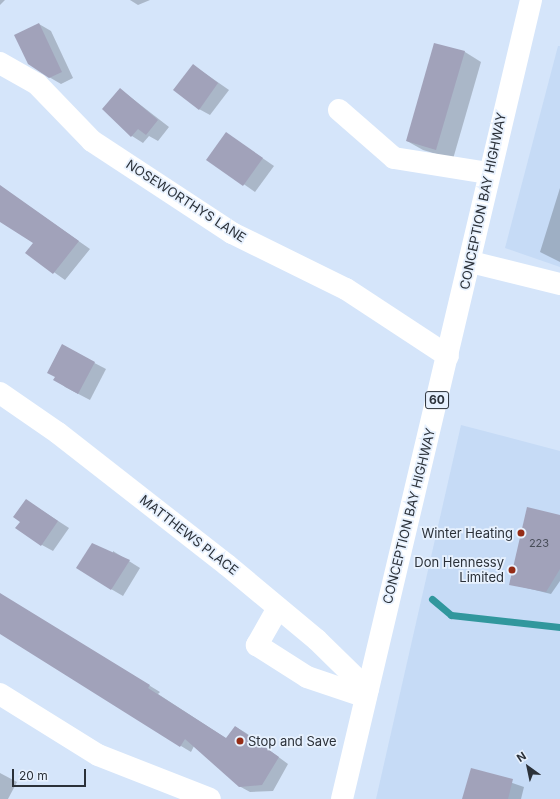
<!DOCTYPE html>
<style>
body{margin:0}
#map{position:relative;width:560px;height:799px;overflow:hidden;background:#d5e5fa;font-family:Inter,sans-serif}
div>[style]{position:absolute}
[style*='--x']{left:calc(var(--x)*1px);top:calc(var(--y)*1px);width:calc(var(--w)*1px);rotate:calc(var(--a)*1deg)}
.built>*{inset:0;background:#c6dbf6}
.shadow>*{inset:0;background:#0003}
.stream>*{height:7px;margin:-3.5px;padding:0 3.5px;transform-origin:3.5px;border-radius:3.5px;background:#31979d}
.building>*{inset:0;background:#a1a2ba}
.minor>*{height:22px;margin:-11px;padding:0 11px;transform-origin:11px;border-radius:11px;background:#fff}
.major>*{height:22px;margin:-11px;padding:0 11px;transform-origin:11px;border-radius:11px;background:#fff}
.dots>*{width:11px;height:11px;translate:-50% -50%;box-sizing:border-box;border:2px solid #e7f1fe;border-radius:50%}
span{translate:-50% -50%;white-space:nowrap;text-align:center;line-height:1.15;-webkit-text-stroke:3.5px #e7f1fe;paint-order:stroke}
.number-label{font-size:11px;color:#484d59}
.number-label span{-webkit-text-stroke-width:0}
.shield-label span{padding:1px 3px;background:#e7f1fe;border:1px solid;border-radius:3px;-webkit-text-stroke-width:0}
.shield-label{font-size:12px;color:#2b3139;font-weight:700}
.street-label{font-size:13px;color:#2b3139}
.poi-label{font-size:13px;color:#2b3139}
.right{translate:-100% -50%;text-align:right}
.left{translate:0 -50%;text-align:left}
.north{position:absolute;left:508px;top:747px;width:40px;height:40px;-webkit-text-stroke:3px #e7f1fe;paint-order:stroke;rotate:327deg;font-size:11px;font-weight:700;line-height:16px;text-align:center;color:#2b3139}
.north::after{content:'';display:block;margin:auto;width:14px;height:18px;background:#2b3139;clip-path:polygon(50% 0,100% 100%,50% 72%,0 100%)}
.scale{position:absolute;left:12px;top:769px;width:74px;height:18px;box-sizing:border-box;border:2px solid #2b3139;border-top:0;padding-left:5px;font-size:12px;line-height:14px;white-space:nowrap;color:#2b3139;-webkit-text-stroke:3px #e7f1fe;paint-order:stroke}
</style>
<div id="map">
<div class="built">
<div style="clip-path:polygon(558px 46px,560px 46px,560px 267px,505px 248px)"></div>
<div style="clip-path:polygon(461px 425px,560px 451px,560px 799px,376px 799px)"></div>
</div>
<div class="shadow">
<div style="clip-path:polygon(0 0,5px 0,0 5px)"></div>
<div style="clip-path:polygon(130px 0,150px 0,138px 5px)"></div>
<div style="clip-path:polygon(39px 24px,51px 31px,73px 78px,61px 84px,49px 77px)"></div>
<div style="clip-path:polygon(435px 44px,465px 52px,481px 62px,453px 159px,423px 150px,407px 141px)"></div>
<div style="clip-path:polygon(193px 65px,229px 90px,210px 115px,199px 109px)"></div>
<div style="clip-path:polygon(120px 89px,169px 127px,158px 141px,149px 136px,143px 143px,132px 136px,104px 109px)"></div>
<div style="clip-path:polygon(226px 133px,274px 166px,255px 192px,208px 159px)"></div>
<div style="clip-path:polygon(0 186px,90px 249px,65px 280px,27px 253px,34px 243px,0 220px)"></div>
<div style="clip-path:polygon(560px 188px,560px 262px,540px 252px)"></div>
<div style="clip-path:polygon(62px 346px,106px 369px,90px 400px,65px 387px,56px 377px)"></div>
<div style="clip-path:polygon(26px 500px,69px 528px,53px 551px,42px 545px,21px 521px)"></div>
<div style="clip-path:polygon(560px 516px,560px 581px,551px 594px,510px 584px)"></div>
<div style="clip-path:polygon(113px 551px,140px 568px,123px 596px,111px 589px)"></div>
<div style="clip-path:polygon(0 594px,160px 692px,158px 694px,227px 739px,236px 727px,246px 733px,288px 764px,273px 791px,250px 792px,239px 786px,194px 746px,191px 752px,181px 746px,0 632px)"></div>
<div style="clip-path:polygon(472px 769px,524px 787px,521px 799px,463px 799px)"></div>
<div style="clip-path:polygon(0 773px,17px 782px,8px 799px,0 799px)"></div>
</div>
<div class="stream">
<div style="--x:432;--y:599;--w:25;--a:40"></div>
<div style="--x:451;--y:615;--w:110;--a:6.3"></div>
</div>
<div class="building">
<div style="clip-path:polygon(39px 23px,62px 72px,49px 78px,28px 64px,14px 35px)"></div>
<div style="clip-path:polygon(434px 43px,465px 51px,436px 150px,406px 141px)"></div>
<div style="clip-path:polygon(193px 64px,218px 83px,199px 110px,173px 90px)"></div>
<div style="clip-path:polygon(120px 88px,158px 120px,146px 135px,138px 129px,131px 137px,102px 109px)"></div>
<div style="clip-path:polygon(226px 132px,263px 158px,243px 186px,206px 160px)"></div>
<div style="clip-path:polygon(0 185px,79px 241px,53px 274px,25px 253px,33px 243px,0 222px)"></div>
<div style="clip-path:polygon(62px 344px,95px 362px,78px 394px,53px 380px,55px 377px,47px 373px)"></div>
<div style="clip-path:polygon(26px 499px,58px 521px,41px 546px,15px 528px,20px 522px,13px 517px)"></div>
<div style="clip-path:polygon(527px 507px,560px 515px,560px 569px,546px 592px,509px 585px)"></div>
<div style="clip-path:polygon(92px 543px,130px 560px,111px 590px,76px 568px)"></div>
<div style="clip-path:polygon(0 593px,150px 685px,148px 688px,226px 738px,235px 726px,279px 757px,262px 785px,239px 787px,185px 739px,180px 747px,0 634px)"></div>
<div style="clip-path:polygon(471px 768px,513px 779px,508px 799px,462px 799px)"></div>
</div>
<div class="minor">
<div style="--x:0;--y:63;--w:43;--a:29.6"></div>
<div style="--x:37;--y:84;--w:79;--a:46"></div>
<div style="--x:92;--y:141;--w:168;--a:33.3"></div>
<div style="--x:232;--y:233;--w:127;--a:26.2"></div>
<div style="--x:346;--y:289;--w:122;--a:33.3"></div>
<div style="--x:339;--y:110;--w:73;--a:41.1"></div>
<div style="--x:394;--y:158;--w:96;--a:9"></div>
<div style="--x:471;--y:262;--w:92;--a:13.9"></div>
<div style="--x:0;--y:393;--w:70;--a:34.6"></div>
<div style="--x:58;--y:433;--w:214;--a:38"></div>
<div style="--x:227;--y:565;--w:117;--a:39.8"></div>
<div style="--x:317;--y:640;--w:71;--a:44.4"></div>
<div style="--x:278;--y:608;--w:43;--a:119.6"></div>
<div style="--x:257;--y:645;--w:59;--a:32.6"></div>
<div style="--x:307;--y:677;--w:62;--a:18.7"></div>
<div style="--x:0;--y:694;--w:115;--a:31.9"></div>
<div style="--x:98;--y:755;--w:120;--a:21.4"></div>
</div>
<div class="major">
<div style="--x:342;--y:799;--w:821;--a:-76.69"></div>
</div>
<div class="dots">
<div style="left:521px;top:533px;background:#952c16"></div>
<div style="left:512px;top:570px;background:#952c16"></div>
<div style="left:240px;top:741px;background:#952c16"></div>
</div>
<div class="number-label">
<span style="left:539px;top:543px">223</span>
</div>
<div class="shield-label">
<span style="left:437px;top:400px">60</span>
</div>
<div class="street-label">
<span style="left:186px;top:201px;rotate:33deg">NOSEWORTHYS LANE</span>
<span style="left:483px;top:201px;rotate:-78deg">CONCEPTION BAY HIGHWAY</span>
<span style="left:409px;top:516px;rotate:-76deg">CONCEPTION BAY HIGHWAY</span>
<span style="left:189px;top:535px;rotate:38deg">MATTHEWS PLACE</span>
</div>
<div class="poi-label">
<span class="right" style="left:513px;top:533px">Winter Heating</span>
<span class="right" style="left:504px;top:570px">Don Hennessy<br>Limited</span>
<span class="left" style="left:248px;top:741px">Stop and Save</span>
</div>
<div class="north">N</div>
<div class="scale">20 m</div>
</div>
